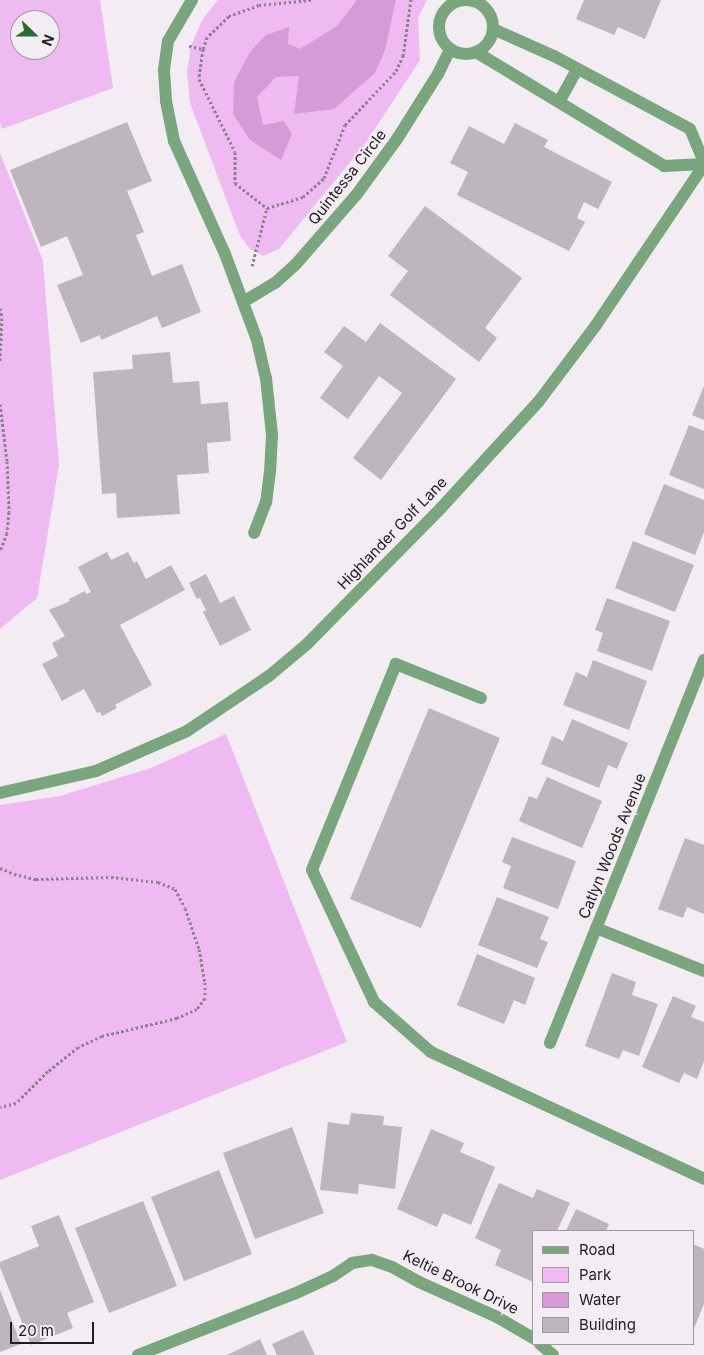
<!DOCTYPE html>
<style>
body{margin:0}
#map{position:relative;width:704px;height:1355px;overflow:hidden;background:#f3ecf3;font-family:Inter,sans-serif}
div>[style]{position:absolute}
[style*='--x']{left:calc(var(--x)*1px);top:calc(var(--y)*1px);width:calc(var(--w)*1px);rotate:calc(var(--a)*1deg)}
.green>*{inset:0;background:#efbaf2}
.water>*{inset:0;background:#d59bd8}
.building>*{inset:0;background:#bdb6bd}
.path>*{height:3px;margin-top:-1.5px;transform-origin:0;background:repeating-linear-gradient(90deg,#898489 0 2.5px,transparent 0 5px)}
.service>*{height:12px;margin:-6px;padding:0 6px;transform-origin:6px;border-radius:6px;background:#7aa67e}
.minor>*{height:12px;margin:-6px;padding:0 6px;transform-origin:6px;border-radius:6px;background:#7aa67e}
.minor>.ring{margin:-6px;padding:0;box-sizing:content-box;background:none;border:12px solid #7aa67e;border-radius:50%}
span{translate:-50% -50%;white-space:nowrap;text-align:center;line-height:1.15;-webkit-text-stroke:4.5px #f3ecf3;paint-order:stroke}
.street-label{font-size:15px;color:#1f1c1f}
.legend{position:absolute;left:532px;top:1230px;width:162px;height:115px;box-sizing:border-box;background:#f3ecf3;border:1px solid #9e999e;margin:0;padding:6px 9px;list-style:none;font-size:15px;color:#1f1c1f}
.legend li{display:flex;align-items:center;gap:10px;height:25px}
.legend b{width:25px;border:1px solid #9e999e}
.north{position:absolute;left:10px;top:10px;width:50px;height:50px;box-sizing:border-box;background:#f3ecf3;border:1px solid #9e999e;border-radius:50%;rotate:112deg;font-size:14px;font-weight:700;line-height:20px;text-align:center;color:#1f1c1f}
.north::after{content:'';display:block;margin:auto;width:18px;height:22px;background:#2a6c35;clip-path:polygon(50% 0,100% 100%,50% 72%,0 100%)}
.scale{position:absolute;left:10px;top:1322px;width:84px;height:22px;box-sizing:border-box;border:2px solid #1f1c1f;border-top:0;padding-left:6px;font-size:15px;line-height:18px;white-space:nowrap;color:#1f1c1f;-webkit-text-stroke:4px #f3ecf3;paint-order:stroke}
</style>
<div id="map">
<div class="green">
<div style="clip-path:polygon(evenodd,0 0,100px 0,113px 88px,2px 129px,0 123px,0 0,20px 20px,50px 20px,50px 50px,20px 50px,20px 20px)"></div>
<div style="clip-path:polygon(218px 0,427px 0,418px 18px,420px 60px,365px 144px,279px 249px,263px 256px,250px 249px,240px 236px,190px 103px,187px 72px,191px 46px,202px 20px)"></div>
<div style="clip-path:polygon(0 153px,43px 261px,59px 465px,37px 598px,0 629px)"></div>
<div style="clip-path:polygon(226px 734px,347px 1042px,0 1180px,0 805px,60px 796px,151px 768px)"></div>
</div>
<div class="water">
<div style="clip-path:polygon(357px 0,396px 0,385px 50px,375px 73px,334px 109px,294px 114px,299px 76px,276px 77px,257px 97px,263px 125px,284px 121px,292px 134px,281px 160px,250px 140px,233px 114px,234px 82px,250px 52px,266px 35px,289px 27px,288px 44px,300px 49px,337px 26px)"></div>
</div>
<div class="building">
<div style="clip-path:polygon(584px 0,661px 0,645px 39px,618px 27px,614px 35px,576px 19px)"></div>
<div style="clip-path:polygon(127px 122px,152px 181px,127px 191px,144px 232px,136px 235px,152px 276px,182px 264px,201px 312px,162px 328px,157px 316px,101px 340px,100px 335px,81px 343px,57px 285px,83px 275px,67px 236px,41px 247px,10px 170px)"></div>
<div style="clip-path:polygon(515px 123px,548px 140px,544px 147px,612px 182px,598px 209px,584px 202px,577px 218px,585px 222px,569px 251px,457px 195px,468px 172px,450px 163px,469px 126px,504px 144px)"></div>
<div style="clip-path:polygon(425px 206px,522px 278px,485px 328px,497px 338px,479px 362px,390px 295px,408px 271px,388px 256px)"></div>
<div style="clip-path:polygon(380px 323px,456px 379px,381px 480px,353px 458px,402px 393px,379px 376px,348px 419px,320px 398px,343px 366px,324px 352px,344px 326px,366px 342px)"></div>
<div style="clip-path:polygon(170px 352px,173px 383px,199px 381px,201px 404px,228px 402px,231px 441px,207px 443px,209px 473px,177px 475px,180px 514px,117px 518px,116px 493px,102px 494px,93px 372px,133px 369px,132px 355px)"></div>
<div style="clip-path:polygon(704px 386px,704px 420px,692px 415px)"></div>
<div style="clip-path:polygon(689px 425px,704px 431px,704px 489px,669px 475px)"></div>
<div style="clip-path:polygon(664px 484px,704px 500px,704px 532px,695px 555px,644px 534px)"></div>
<div style="clip-path:polygon(633px 541px,694px 565px,675px 612px,615px 588px)"></div>
<div style="clip-path:polygon(107px 552px,111px 560px,128px 552px,134px 563px,137px 561px,146px 579px,171px 565px,185px 590px,120px 625px,152px 685px,115px 705px,117px 708px,102px 716px,100px 712px,97px 713px,84px 689px,62px 701px,42px 664px,58px 656px,52px 643px,65px 636px,49px 610px,70px 601px,69px 599px,85px 591px,86px 594px,91px 592px,78px 567px)"></div>
<div style="clip-path:polygon(206px 574px,220px 603px,234px 596px,251px 630px,220px 646px,203px 612px,206px 610px,200px 598px,197px 599px,189px 583px)"></div>
<div style="clip-path:polygon(607px 598px,670px 621px,652px 671px,597px 651px,603px 633px,595px 630px)"></div>
<div style="clip-path:polygon(593px 660px,647px 681px,629px 730px,563px 705px,576px 672px,587px 677px)"></div>
<div style="clip-path:polygon(429px 708px,500px 738px,421px 928px,350px 899px)"></div>
<div style="clip-path:polygon(572px 719px,628px 743px,617px 769px,608px 765px,599px 788px,541px 764px,552px 736px,563px 741px)"></div>
<div style="clip-path:polygon(547px 777px,602px 801px,582px 848px,519px 821px,529px 796px,537px 799px)"></div>
<div style="clip-path:polygon(512px 837px,576px 861px,558px 909px,503px 888px,511px 866px,502px 862px)"></div>
<div style="clip-path:polygon(685px 838px,704px 845px,704px 914px,687px 907px,683px 918px,658px 909px)"></div>
<div style="clip-path:polygon(497px 897px,549px 917px,540px 939px,548px 942px,537px 968px,478px 945px)"></div>
<div style="clip-path:polygon(477px 954px,535px 978px,525px 1005px,514px 1000px,504px 1024px,457px 1005px)"></div>
<div style="clip-path:polygon(612px 973px,636px 982px,632px 995px,658px 1004px,639px 1056px,623px 1050px,619px 1059px,585px 1046px)"></div>
<div style="clip-path:polygon(673px 996px,696px 1006px,691px 1017px,704px 1022px,704px 1061px,697px 1079px,684px 1073px,679px 1083px,642px 1067px)"></div>
<div style="clip-path:polygon(351px 1113px,384px 1116px,383px 1125px,402px 1127px,395px 1189px,359px 1184px,358px 1194px,320px 1190px,328px 1122px,349px 1125px)"></div>
<div style="clip-path:polygon(292px 1127px,324px 1213px,255px 1239px,223px 1153px)"></div>
<div style="clip-path:polygon(431px 1129px,464px 1143px,460px 1152px,495px 1167px,471px 1225px,443px 1213px,437px 1227px,397px 1209px)"></div>
<div style="clip-path:polygon(219px 1170px,252px 1254px,184px 1281px,151px 1197px)"></div>
<div style="clip-path:polygon(499px 1183px,533px 1198px,537px 1189px,570px 1203px,557px 1231px,533px 1231px,533px 1282px,495px 1265px,501px 1250px,475px 1238px)"></div>
<div style="clip-path:polygon(143px 1201px,177px 1286px,109px 1313px,75px 1228px)"></div>
<div style="clip-path:polygon(576px 1209px,609px 1224px,606px 1231px,566px 1231px)"></div>
<div style="clip-path:polygon(59px 1215px,94px 1302px,67px 1313px,73px 1328px,31px 1345px,0 1267px,0 1262px,39px 1246px,31px 1226px)"></div>
<div style="clip-path:polygon(693px 1244px,704px 1249px,704px 1304px,693px 1331px)"></div>
<div style="clip-path:polygon(0 1290px,21px 1344px,0 1352px)"></div>
<div style="clip-path:polygon(303px 1330px,315px 1355px,277px 1355px,272px 1344px)"></div>
<div style="clip-path:polygon(260px 1339px,267px 1355px,227px 1355px)"></div>
</div>
<div class="path">
<div style="--x:311;--y:0;--w:52;--a:174.5"></div>
<div style="--x:259;--y:5;--w:32;--a:160"></div>
<div style="--x:229;--y:16;--w:30;--a:136"></div>
<div style="--x:207;--y:37;--w:13;--a:108"></div>
<div style="--x:203;--y:49;--w:30;--a:98"></div>
<div style="--x:199;--y:79;--w:81;--a:63.7"></div>
<div style="--x:235;--y:152;--w:31;--a:90"></div>
<div style="--x:235;--y:183;--w:41;--a:38"></div>
<div style="--x:267;--y:208;--w:38;--a:-17"></div>
<div style="--x:303;--y:197;--w:28;--a:-42"></div>
<div style="--x:324;--y:178;--w:57;--a:-68.4"></div>
<div style="--x:345;--y:125;--w:74;--a:-46.6"></div>
<div style="--x:396;--y:71;--w:17;--a:-65"></div>
<div style="--x:403;--y:56;--w:57;--a:-81.9"></div>
<div style="--x:189;--y:46;--w:14;--a:12"></div>
<div style="--x:252;--y:266;--w:60;--a:-75.5"></div>
<div style="--x:0;--y:308;--w:10;--a:79"></div>
<div style="--x:2;--y:318;--w:44;--a:92.6"></div>
<div style="--x:0;--y:404;--w:57;--a:83"></div>
<div style="--x:7;--y:461;--w:51;--a:87.8"></div>
<div style="--x:9;--y:512;--w:21;--a:95"></div>
<div style="--x:7;--y:533;--w:19;--a:111"></div>
<div style="--x:0;--y:868;--w:15;--a:23"></div>
<div style="--x:14;--y:874;--w:23;--a:13"></div>
<div style="--x:36;--y:879;--w:75;--a:-1.5"></div>
<div style="--x:111;--y:877;--w:47;--a:6.1"></div>
<div style="--x:158;--y:882;--w:18;--a:22"></div>
<div style="--x:175;--y:889;--w:21;--a:62"></div>
<div style="--x:185;--y:908;--w:43;--a:71.1"></div>
<div style="--x:199;--y:949;--w:34;--a:80"></div>
<div style="--x:205;--y:982;--w:16;--a:90"></div>
<div style="--x:205;--y:998;--w:14;--a:126"></div>
<div style="--x:197;--y:1009;--w:22;--a:156"></div>
<div style="--x:177;--y:1018;--w:77;--a:166.5"></div>
<div style="--x:102;--y:1036;--w:26;--a:155"></div>
<div style="--x:78;--y:1047;--w:38;--a:141"></div>
<div style="--x:48;--y:1071;--w:45;--a:135"></div>
<div style="--x:16;--y:1103;--w:16;--a:166"></div>
</div>
<div class="service">
<div style="--x:481;--y:698;--w:92;--a:-158.2"></div>
<div style="--x:396;--y:664;--w:222;--a:112.2"></div>
<div style="--x:312;--y:870;--w:146;--a:64.8"></div>
<div style="--x:374;--y:1002;--w:76;--a:41.3"></div>
<div style="--x:431;--y:1052;--w:301;--a:24.9"></div>
</div>
<div class="minor">
<div style="--x:192;--y:0;--w:48;--a:120.3"></div>
<div style="--x:168;--y:41;--w:30;--a:98"></div>
<div style="--x:164;--y:71;--w:30;--a:86"></div>
<div style="--x:166;--y:101;--w:41;--a:78.7"></div>
<div style="--x:174;--y:141;--w:124;--a:65.7"></div>
<div style="--x:225;--y:254;--w:92;--a:69.6"></div>
<div style="--x:257;--y:340;--w:39;--a:77"></div>
<div style="--x:266;--y:378;--w:57;--a:84"></div>
<div style="--x:272;--y:435;--w:36;--a:93"></div>
<div style="--x:270;--y:471;--w:31;--a:97"></div>
<div style="--x:266;--y:502;--w:33;--a:111"></div>
<div class="ring" style="left:439px;top:0;width:42px;height:42px"></div>
<div style="--x:493;--y:29;--w:67;--a:23.9"></div>
<div style="--x:554;--y:56;--w:154;--a:28.2"></div>
<div style="--x:690;--y:129;--w:36;--a:67"></div>
<div style="--x:476;--y:52;--w:220;--a:31.2"></div>
<div style="--x:664;--y:166;--w:40;--a:-2.9"></div>
<div style="--x:559;--y:102;--w:38;--a:-61"></div>
<div style="--x:243;--y:302;--w:37;--a:-31"></div>
<div style="--x:275;--y:283;--w:28;--a:-42"></div>
<div style="--x:296;--y:264;--w:93;--a:-48.9"></div>
<div style="--x:357;--y:194;--w:68;--a:-54"></div>
<div style="--x:397;--y:139;--w:77;--a:-57.8"></div>
<div style="--x:438;--y:74;--w:28;--a:-64"></div>
<div style="--x:0;--y:793;--w:98;--a:-12.9"></div>
<div style="--x:96;--y:771;--w:99;--a:-23.7"></div>
<div style="--x:187;--y:731;--w:99;--a:-33.9"></div>
<div style="--x:269;--y:676;--w:50;--a:-40.1"></div>
<div style="--x:307;--y:644;--w:191;--a:-45.4"></div>
<div style="--x:441;--y:508;--w:145;--a:-47.5"></div>
<div style="--x:539;--y:401;--w:95;--a:-53.1"></div>
<div style="--x:596;--y:325;--w:193;--a:-56"></div>
<div style="--x:596;--y:928;--w:116;--a:21.7"></div>
<div style="--x:550;--y:1043;--w:413;--a:-68.1"></div>
<div style="--x:540;--y:1344;--w:17;--a:40"></div>
<div style="--x:138;--y:1355;--w:168;--a:-21.4"></div>
<div style="--x:294;--y:1294;--w:43;--a:-24.8"></div>
<div style="--x:333;--y:1276;--w:23;--a:-34"></div>
<div style="--x:352;--y:1263;--w:20;--a:-9"></div>
<div style="--x:372;--y:1260;--w:21;--a:19"></div>
<div style="--x:392;--y:1267;--w:31;--a:29"></div>
<div style="--x:419;--y:1282;--w:85;--a:24.2"></div>
<div style="--x:497;--y:1317;--w:42;--a:30.3"></div>
</div>
<div class="street-label">
<span style="left:347px;top:177px;rotate:-52deg">Quintessa Circle</span>
<span style="left:392px;top:533px;rotate:-46deg">Highlander Golf Lane</span>
<span style="left:612px;top:846px;rotate:-68deg">Catlyn Woods Avenue</span>
<span style="left:461px;top:1282px;rotate:26deg">Keltie Brook Drive</span>
</div>
<ul class="legend">
<li><b style="height:6px;background:#7aa67e"></b>Road</li>
<li><b style="height:14px;background:#efbaf2"></b>Park</li>
<li><b style="height:14px;background:#d59bd8"></b>Water</li>
<li><b style="height:14px;background:#bdb6bd"></b>Building</li>
</ul>
<div class="north">N</div>
<div class="scale">20 m</div>
</div>
